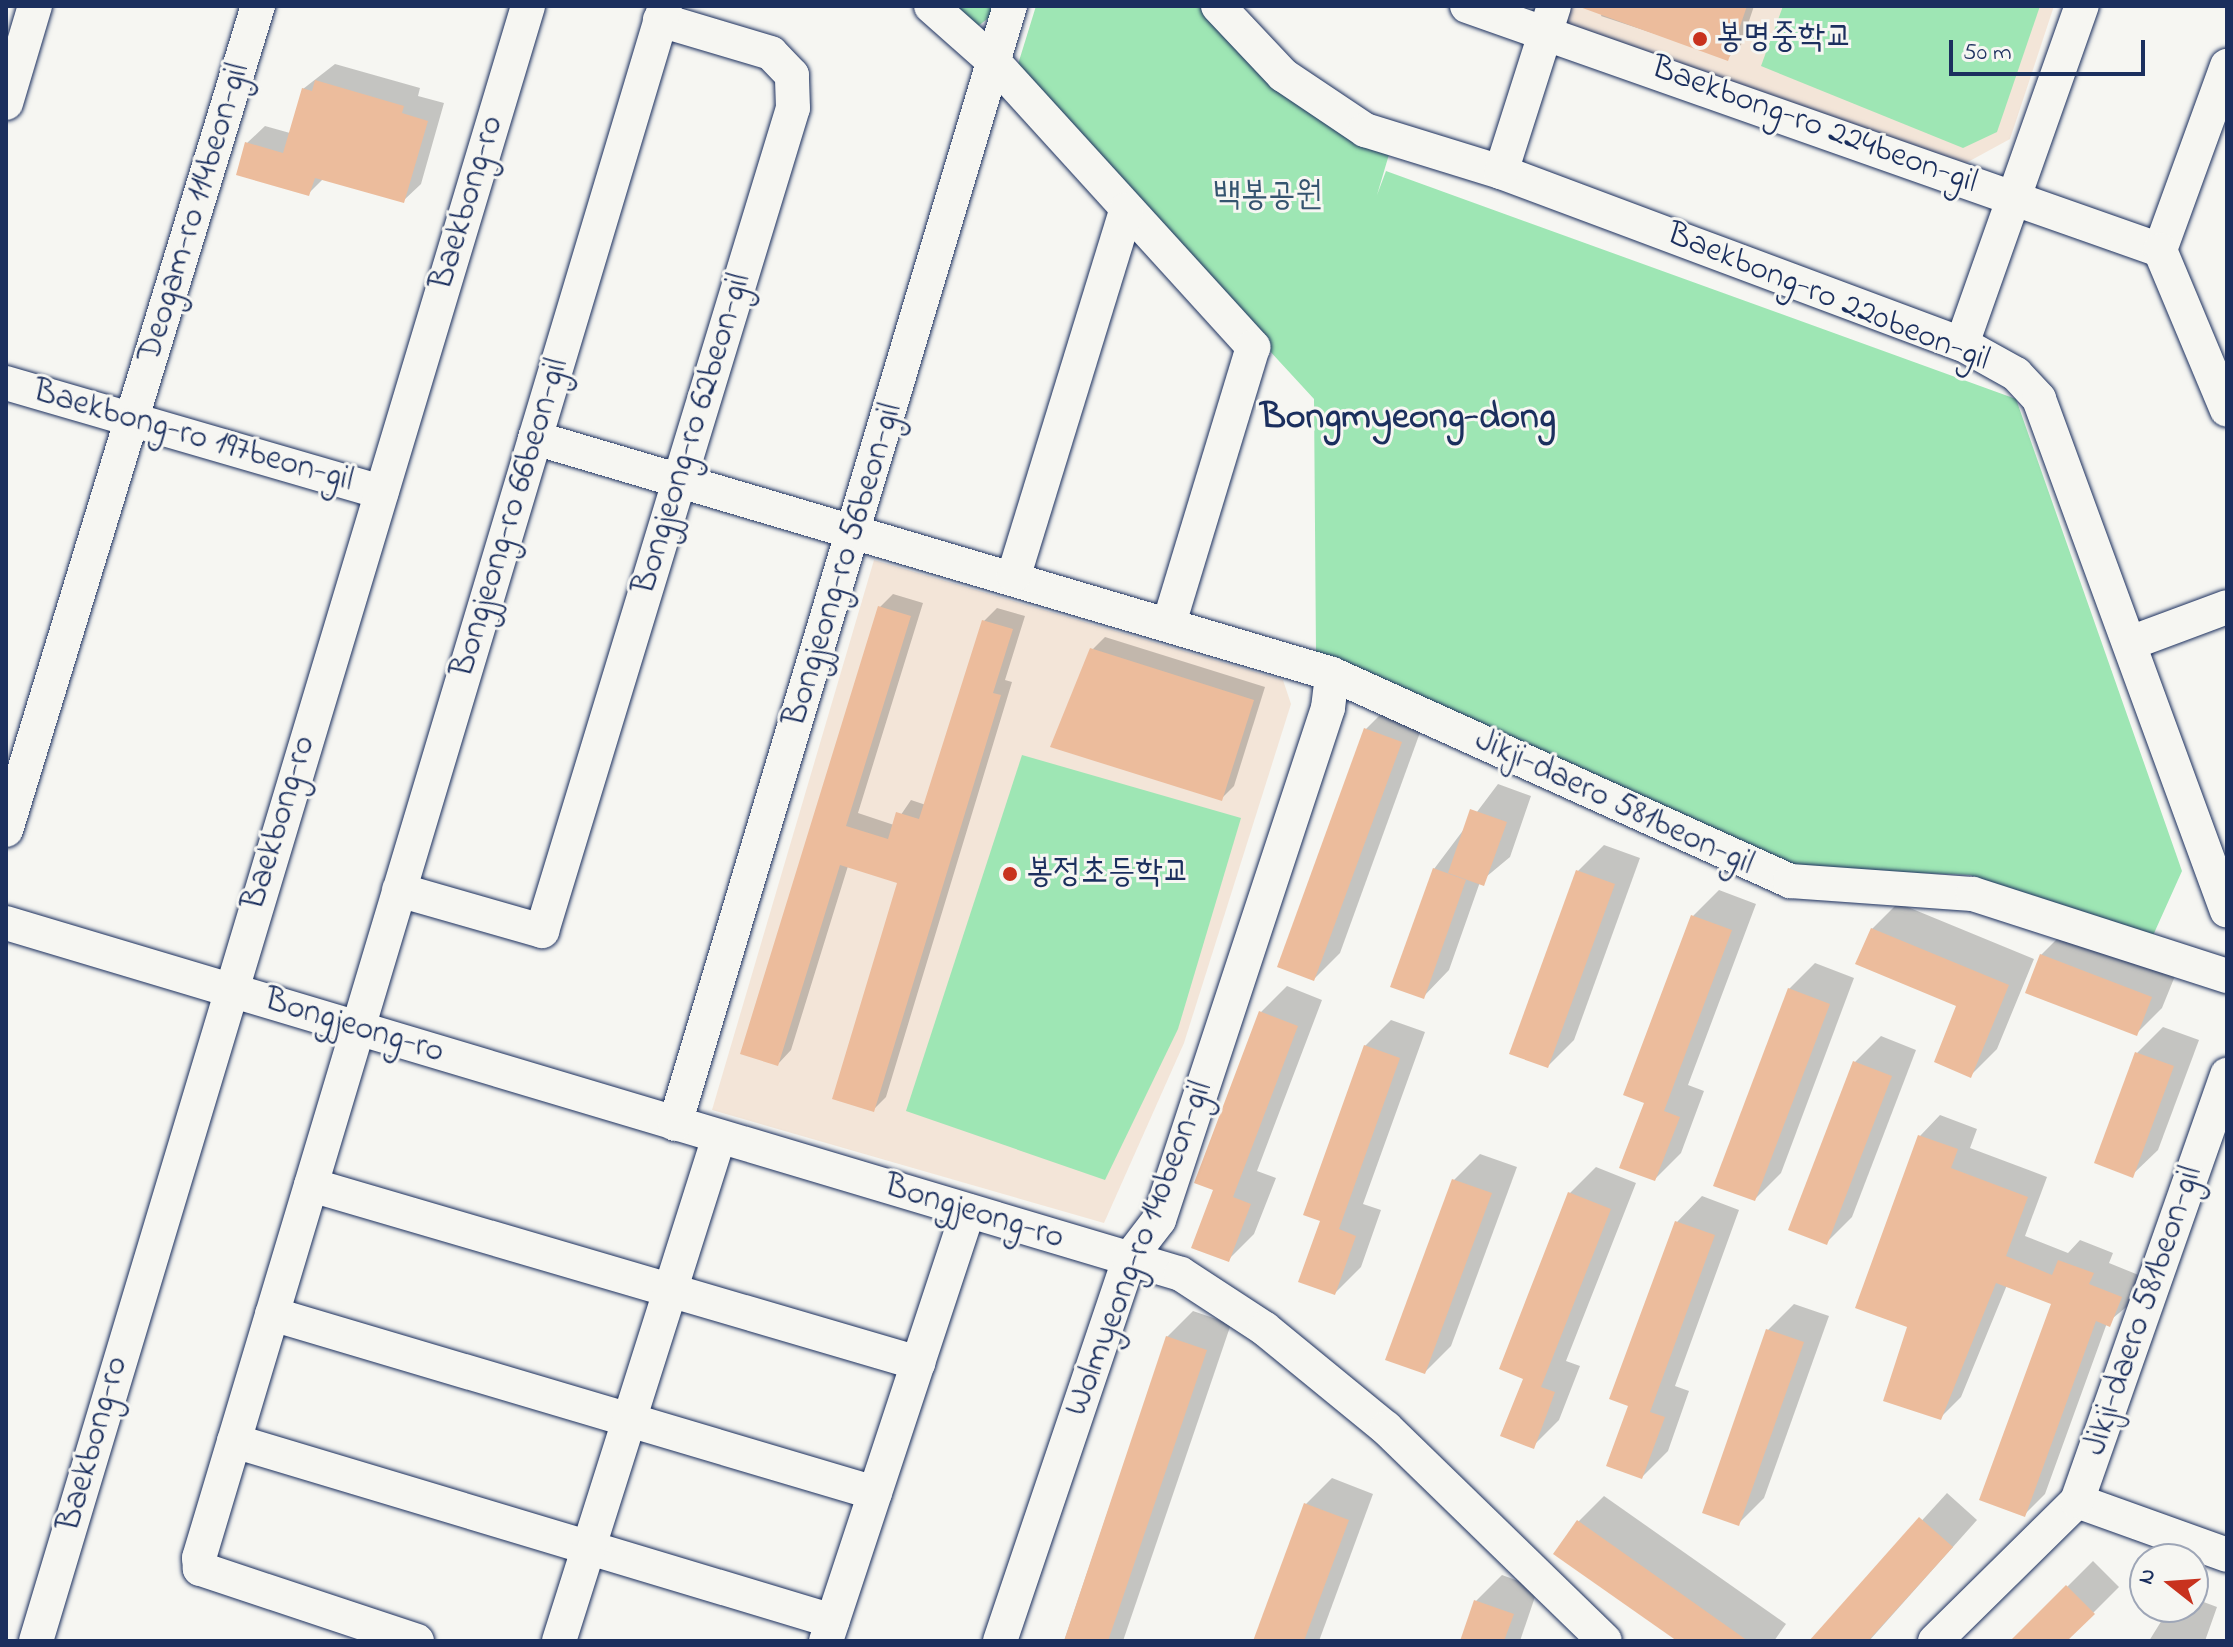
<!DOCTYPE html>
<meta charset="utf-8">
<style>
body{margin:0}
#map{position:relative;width:2233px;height:1647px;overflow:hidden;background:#f6f6f2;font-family:"Indie Flower","Poor Story",sans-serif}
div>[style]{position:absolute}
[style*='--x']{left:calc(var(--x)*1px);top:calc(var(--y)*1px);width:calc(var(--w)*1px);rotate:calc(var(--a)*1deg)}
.built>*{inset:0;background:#f3e5d8}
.green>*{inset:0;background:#9ee6b4}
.shadow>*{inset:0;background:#0003}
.building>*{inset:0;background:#ecbc9c}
.roads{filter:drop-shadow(0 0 2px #1b2f5e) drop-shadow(0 0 2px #1b2f5e)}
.minor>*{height:34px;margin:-17px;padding:0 17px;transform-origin:17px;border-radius:17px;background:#f6f6f2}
.dots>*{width:22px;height:22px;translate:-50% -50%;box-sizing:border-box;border:4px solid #f6f6f2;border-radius:50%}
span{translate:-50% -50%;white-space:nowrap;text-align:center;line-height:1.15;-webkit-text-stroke:6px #f6f6f2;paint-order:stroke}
.poi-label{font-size:34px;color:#1b2f5e}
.left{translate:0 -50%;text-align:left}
.street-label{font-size:34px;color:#1b2f5e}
.park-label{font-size:34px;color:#35546f}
.quarter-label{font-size:38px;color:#1b2f5e;font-weight:700}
.frame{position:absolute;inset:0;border:8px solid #1b2f5e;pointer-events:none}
.north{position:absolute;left:2129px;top:1543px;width:80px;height:80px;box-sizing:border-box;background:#f6f6f2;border:2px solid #9ea6b7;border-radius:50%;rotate:287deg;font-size:22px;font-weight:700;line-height:32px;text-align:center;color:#1b2f5e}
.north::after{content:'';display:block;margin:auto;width:28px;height:36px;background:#c8321e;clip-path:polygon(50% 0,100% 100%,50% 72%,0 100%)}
.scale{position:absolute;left:1949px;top:40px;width:196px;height:36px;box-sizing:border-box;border:4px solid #1b2f5e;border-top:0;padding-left:10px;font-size:24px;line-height:28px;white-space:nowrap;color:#1b2f5e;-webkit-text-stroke:6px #f6f6f2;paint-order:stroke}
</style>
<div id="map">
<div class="built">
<div style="clip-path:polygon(1563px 6px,2054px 6px,2010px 139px,1966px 163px,1558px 20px)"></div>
<div style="clip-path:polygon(874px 560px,1283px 680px,1291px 704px,1184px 1043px,1104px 1223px,712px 1110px)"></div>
</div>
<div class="green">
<div style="clip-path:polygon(943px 6px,1004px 6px,973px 30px)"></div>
<div style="clip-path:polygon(1036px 6px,1202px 6px,1390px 151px,1377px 195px,1386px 171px,2016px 399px,2182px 871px,2151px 940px,1970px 875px,1789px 868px,1316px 654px,1314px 399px,1015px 74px)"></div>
<div style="clip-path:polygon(1783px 6px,2040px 6px,1997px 132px,1963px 148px,1761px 66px)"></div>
<div style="clip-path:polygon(1022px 755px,1241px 818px,1178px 1029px,1105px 1180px,906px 1111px)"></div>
</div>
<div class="shadow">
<div style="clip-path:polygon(1605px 6px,1754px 6px,1741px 45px,1728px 58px,1601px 16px)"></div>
<div style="clip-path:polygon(335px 64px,420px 88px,418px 96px,444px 103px,421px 184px,403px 201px,324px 178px,309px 193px,247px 143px,265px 126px,290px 133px,303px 89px)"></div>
<div style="clip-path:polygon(893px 594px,923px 603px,858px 813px,894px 825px,911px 800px,926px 805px,984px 621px,997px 608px,1025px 616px,1005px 680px,1012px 682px,886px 1097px,873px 1110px,900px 881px,848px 866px,791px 1050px,778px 1064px,880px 607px)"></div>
<div style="clip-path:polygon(1105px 637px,1265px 687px,1234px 786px,1221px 799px,1053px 746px,1092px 650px)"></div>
<div style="clip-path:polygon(1392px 703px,1426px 716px,1340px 953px,1314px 979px,1366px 729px)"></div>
<div style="clip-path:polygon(1498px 784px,1531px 796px,1510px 857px,1480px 882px,1449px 970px,1424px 996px,1434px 869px)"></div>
<div style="clip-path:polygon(1604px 845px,1640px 858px,1574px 1040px,1548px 1066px,1578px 871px)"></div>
<div style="clip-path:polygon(1719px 890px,1756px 904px,1688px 1085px,1704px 1091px,1681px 1153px,1655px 1179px,1646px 1102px,1693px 916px)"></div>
<div style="clip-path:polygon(1898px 903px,2034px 959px,1997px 1049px,1971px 1075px,1959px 1005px,1872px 929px)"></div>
<div style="clip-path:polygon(2067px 929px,2177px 971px,2162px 1008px,2136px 1034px,2041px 955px)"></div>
<div style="clip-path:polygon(1815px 963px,1854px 978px,1781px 1173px,1755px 1199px,1789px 989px)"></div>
<div style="clip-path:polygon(1287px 986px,1322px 1000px,1257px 1171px,1276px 1178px,1254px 1234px,1228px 1260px,1215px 1189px,1261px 1012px)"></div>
<div style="clip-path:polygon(1391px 1020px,1425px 1032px,1363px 1204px,1381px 1210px,1361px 1267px,1335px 1293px,1323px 1220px,1365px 1046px)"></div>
<div style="clip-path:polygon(2163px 1027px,2199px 1040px,2158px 1150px,2132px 1175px,2137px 1053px)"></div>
<div style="clip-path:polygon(1881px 1036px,1916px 1050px,1852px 1217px,1826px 1243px,1855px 1062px)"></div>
<div style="clip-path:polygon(1940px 1115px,1977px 1129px,1970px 1148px,2047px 1177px,2025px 1236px,2068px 1253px,2080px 1240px,2113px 1253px,2109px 1263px,2141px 1276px,2130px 1304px,2107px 1323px,2045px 1494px,2025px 1514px,2053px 1303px,2007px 1285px,1961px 1397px,1940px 1418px,1910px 1326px,1920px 1136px)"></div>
<div style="clip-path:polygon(1480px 1154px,1517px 1167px,1451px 1346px,1425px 1372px,1454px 1180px)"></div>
<div style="clip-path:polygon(1596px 1167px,1636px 1183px,1566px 1361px,1580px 1366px,1559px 1420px,1533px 1446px,1526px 1377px,1570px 1193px)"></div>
<div style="clip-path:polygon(1702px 1196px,1739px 1210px,1675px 1386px,1689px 1391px,1668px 1451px,1642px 1477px,1631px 1405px,1677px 1222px)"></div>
<div style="clip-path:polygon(1794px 1304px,1829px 1316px,1764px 1498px,1738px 1524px,1768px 1330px)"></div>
<div style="clip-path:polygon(1193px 1311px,1231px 1324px,1123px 1641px,1064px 1641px,1167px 1337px)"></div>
<div style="clip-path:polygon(1332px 1478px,1373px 1494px,1319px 1641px,1255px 1641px,1306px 1504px)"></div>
<div style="clip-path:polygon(1947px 1493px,1977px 1520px,1869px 1641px,1812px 1641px)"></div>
<div style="clip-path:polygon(1604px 1496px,1786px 1624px,1774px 1641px,1680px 1641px,1578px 1522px)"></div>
<div style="clip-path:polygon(2093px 1561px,2119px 1587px,2065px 1641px,2013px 1641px)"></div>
<div style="clip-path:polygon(1502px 1575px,1538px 1588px,1520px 1641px,1462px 1641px,1476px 1601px)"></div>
<div style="clip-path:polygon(2193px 1598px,2217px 1607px,2205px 1641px,2149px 1641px,2170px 1607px,2193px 1607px)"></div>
</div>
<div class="building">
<div style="clip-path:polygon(1577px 6px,1747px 6px,1728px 61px)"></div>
<div style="clip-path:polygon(315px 80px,404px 106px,402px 113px,428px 121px,404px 203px,315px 178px,309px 196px,236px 175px,245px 142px,283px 153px,302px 88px,312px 91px)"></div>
<div style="clip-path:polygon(878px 606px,911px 616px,846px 826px,888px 839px,896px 812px,919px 819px,982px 620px,1013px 629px,993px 693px,1001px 695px,874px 1112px,832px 1099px,897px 883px,840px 865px,778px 1066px,740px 1054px)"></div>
<div style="clip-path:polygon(1090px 648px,1254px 700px,1222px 801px,1050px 747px)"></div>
<div style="clip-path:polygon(1364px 728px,1402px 742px,1314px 981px,1277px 967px)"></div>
<div style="clip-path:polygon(1470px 809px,1507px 822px,1484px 886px,1448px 873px)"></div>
<div style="clip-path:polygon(1433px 868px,1466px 880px,1424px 999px,1390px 987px)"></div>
<div style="clip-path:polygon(1576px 870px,1615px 884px,1548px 1068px,1509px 1054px)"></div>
<div style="clip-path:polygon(1691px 915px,1732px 930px,1664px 1111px,1680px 1117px,1655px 1181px,1619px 1168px,1644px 1103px,1623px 1095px)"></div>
<div style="clip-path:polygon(1871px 928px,2009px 985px,1971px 1078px,1934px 1062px,1956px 1006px,1855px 964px)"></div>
<div style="clip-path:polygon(2040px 954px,2152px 997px,2137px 1036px,2025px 993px)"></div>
<div style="clip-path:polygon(1788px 988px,1830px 1004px,1755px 1201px,1713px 1186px)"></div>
<div style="clip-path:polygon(1259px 1011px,1298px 1026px,1233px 1197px,1251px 1204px,1229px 1262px,1191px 1248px,1213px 1190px,1194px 1183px)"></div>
<div style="clip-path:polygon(1364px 1045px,1400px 1058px,1339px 1229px,1356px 1236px,1335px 1295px,1298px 1282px,1320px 1221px,1303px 1215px)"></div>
<div style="clip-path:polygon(2135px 1052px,2174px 1066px,2133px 1178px,2094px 1163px)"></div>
<div style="clip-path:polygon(1853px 1061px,1892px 1076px,1827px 1245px,1788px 1230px)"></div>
<div style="clip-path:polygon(1918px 1135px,1958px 1149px,1951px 1168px,2028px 1197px,2006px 1256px,2052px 1275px,2058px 1260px,2094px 1273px,2089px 1284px,2122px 1297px,2110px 1327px,2096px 1321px,2025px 1517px,1979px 1500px,2051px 1304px,1996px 1283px,1941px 1420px,1883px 1401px,1907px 1327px,1855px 1308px)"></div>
<div style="clip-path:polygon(1452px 1179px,1492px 1193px,1425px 1374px,1385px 1360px)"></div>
<div style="clip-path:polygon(1568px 1192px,1611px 1209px,1541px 1387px,1555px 1392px,1534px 1449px,1500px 1436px,1523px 1379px,1499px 1369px)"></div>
<div style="clip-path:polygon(1675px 1221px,1715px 1235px,1650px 1412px,1665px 1417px,1642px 1479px,1606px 1466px,1628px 1406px,1609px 1399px)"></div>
<div style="clip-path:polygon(1766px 1329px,1804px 1342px,1739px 1526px,1702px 1513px)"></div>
<div style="clip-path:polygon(1166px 1336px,1207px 1350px,1108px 1641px,1064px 1641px)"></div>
<div style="clip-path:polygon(1304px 1503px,1349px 1520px,1304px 1641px,1253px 1641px)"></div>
<div style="clip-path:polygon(1919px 1517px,1953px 1547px,1868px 1641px,1809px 1641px)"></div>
<div style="clip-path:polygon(1577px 1520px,1748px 1641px,1677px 1641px,1553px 1554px)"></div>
<div style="clip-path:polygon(2066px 1585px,2095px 1614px,2067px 1641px,2010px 1641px)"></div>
<div style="clip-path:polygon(1474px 1600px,1514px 1614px,1504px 1641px,1460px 1641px)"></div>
</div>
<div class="roads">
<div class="minor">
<div style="--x:931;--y:6;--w:83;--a:41.6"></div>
<div style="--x:993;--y:61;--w:387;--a:47.7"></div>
<div style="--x:1253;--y:347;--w:289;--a:106.9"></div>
<div style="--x:1218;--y:6;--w:95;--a:46.7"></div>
<div style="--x:1283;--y:75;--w:99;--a:33.9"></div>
<div style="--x:1365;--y:130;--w:142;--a:17.2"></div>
<div style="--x:1501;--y:172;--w:492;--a:20.5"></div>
<div style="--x:1962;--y:344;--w:62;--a:29.1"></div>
<div style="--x:2016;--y:374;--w:34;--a:47"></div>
<div style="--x:2039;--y:399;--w:545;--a:69.84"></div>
<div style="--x:1467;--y:6;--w:735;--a:19.4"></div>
<div style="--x:6;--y:103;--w:101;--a:-73.4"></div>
<div style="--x:1501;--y:172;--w:174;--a:-72.3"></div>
<div style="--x:2160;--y:250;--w:196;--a:-70"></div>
<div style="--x:2160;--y:250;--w:173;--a:67.3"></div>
<div style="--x:1962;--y:344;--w:359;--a:-70.5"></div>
<div style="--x:6;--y:383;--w:391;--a:16.2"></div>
<div style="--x:535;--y:438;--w:831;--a:16.49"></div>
<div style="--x:1332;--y:674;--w:503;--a:24.32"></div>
<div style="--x:1790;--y:881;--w:183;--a:4.1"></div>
<div style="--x:1973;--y:894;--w:267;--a:17.9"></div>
<div style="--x:1014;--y:575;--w:382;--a:-72.9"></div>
<div style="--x:2133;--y:642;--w:100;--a:-20.4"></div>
<div style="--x:6;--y:830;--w:862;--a:-73"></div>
<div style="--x:399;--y:890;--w:149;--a:16"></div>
<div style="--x:542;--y:931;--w:860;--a:-73.04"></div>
<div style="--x:793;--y:108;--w:33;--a:-92"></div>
<div style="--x:792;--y:75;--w:30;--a:-134"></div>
<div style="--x:771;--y:53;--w:116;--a:-163.4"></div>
<div style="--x:6;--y:923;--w:1226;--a:16.63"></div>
<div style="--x:1181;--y:1274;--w:100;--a:33.2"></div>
<div style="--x:1265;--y:1329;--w:156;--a:39.3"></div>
<div style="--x:1386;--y:1428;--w:305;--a:44.2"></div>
<div style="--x:675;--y:1124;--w:1167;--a:-73.32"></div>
<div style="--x:311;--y:1185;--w:633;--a:16.34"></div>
<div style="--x:272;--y:1314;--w:629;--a:16.53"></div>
<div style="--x:234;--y:1441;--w:625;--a:16.73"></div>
<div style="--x:2077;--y:1501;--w:159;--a:19.8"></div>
<div style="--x:36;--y:1641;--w:1707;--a:-73.25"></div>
<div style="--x:417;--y:1641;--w:229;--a:-161.6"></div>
<div style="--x:200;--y:1569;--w:11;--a:-95"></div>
<div style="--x:199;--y:1558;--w:1620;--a:-73.29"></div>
<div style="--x:559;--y:1641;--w:529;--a:-72.39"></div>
<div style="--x:826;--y:1641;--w:453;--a:-71.7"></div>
<div style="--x:1000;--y:1641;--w:403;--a:-71.3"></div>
<div style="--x:1129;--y:1259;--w:49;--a:-52.4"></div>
<div style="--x:1159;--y:1220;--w:539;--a:-71.73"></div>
<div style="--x:1328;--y:708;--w:34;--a:-83"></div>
<div style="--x:1935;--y:1641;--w:199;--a:-44.6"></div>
<div style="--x:2077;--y:1501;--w:452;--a:-70.6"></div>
</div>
</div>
<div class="dots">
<div style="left:1700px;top:39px;background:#c8321e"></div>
<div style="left:1010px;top:874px;background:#c8321e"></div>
</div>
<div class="poi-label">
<span class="left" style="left:1716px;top:39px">봉명중학교</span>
<span class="left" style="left:1026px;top:874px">봉정초등학교</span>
</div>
<div class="street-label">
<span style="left:1814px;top:126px;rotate:20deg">Baekbong-ro 224beon-gil</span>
<span style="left:468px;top:203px;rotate:-73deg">Baekbong-ro</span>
<span style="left:195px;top:213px;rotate:-73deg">Deogam-ro 114beon-gil</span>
<span style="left:1828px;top:298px;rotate:22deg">Baekbong-ro 220beon-gil</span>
<span style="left:693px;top:434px;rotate:-73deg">Bongjeong-ro 62beon-gil</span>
<span style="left:193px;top:437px;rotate:16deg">Baekbong-ro 197beon-gil</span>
<span style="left:511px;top:518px;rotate:-73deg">Bongjeong-ro 66beon-gil</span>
<span style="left:844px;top:565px;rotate:-73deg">Bongjeong-ro 56beon-gil</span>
<span style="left:1614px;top:803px;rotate:25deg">Jikji-daero 581beon-gil</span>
<span style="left:280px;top:823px;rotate:-73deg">Baekbong-ro</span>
<span style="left:354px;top:1027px;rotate:17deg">Bongjeong-ro</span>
<span style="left:974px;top:1213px;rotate:17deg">Bongjeong-ro</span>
<span style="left:1140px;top:1249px;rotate:-69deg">Wolmyeong-ro 140beon-gil</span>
<span style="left:2144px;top:1311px;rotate:-71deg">Jikji-daero 581beon-gil</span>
<span style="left:94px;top:1444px;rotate:-74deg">Baekbong-ro</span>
</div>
<div class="park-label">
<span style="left:1268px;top:197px">백봉공원</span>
</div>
<div class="quarter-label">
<span style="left:1408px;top:419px">Bongmyeong-dong</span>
</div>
<div class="frame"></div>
<div class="north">N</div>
<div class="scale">50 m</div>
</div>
